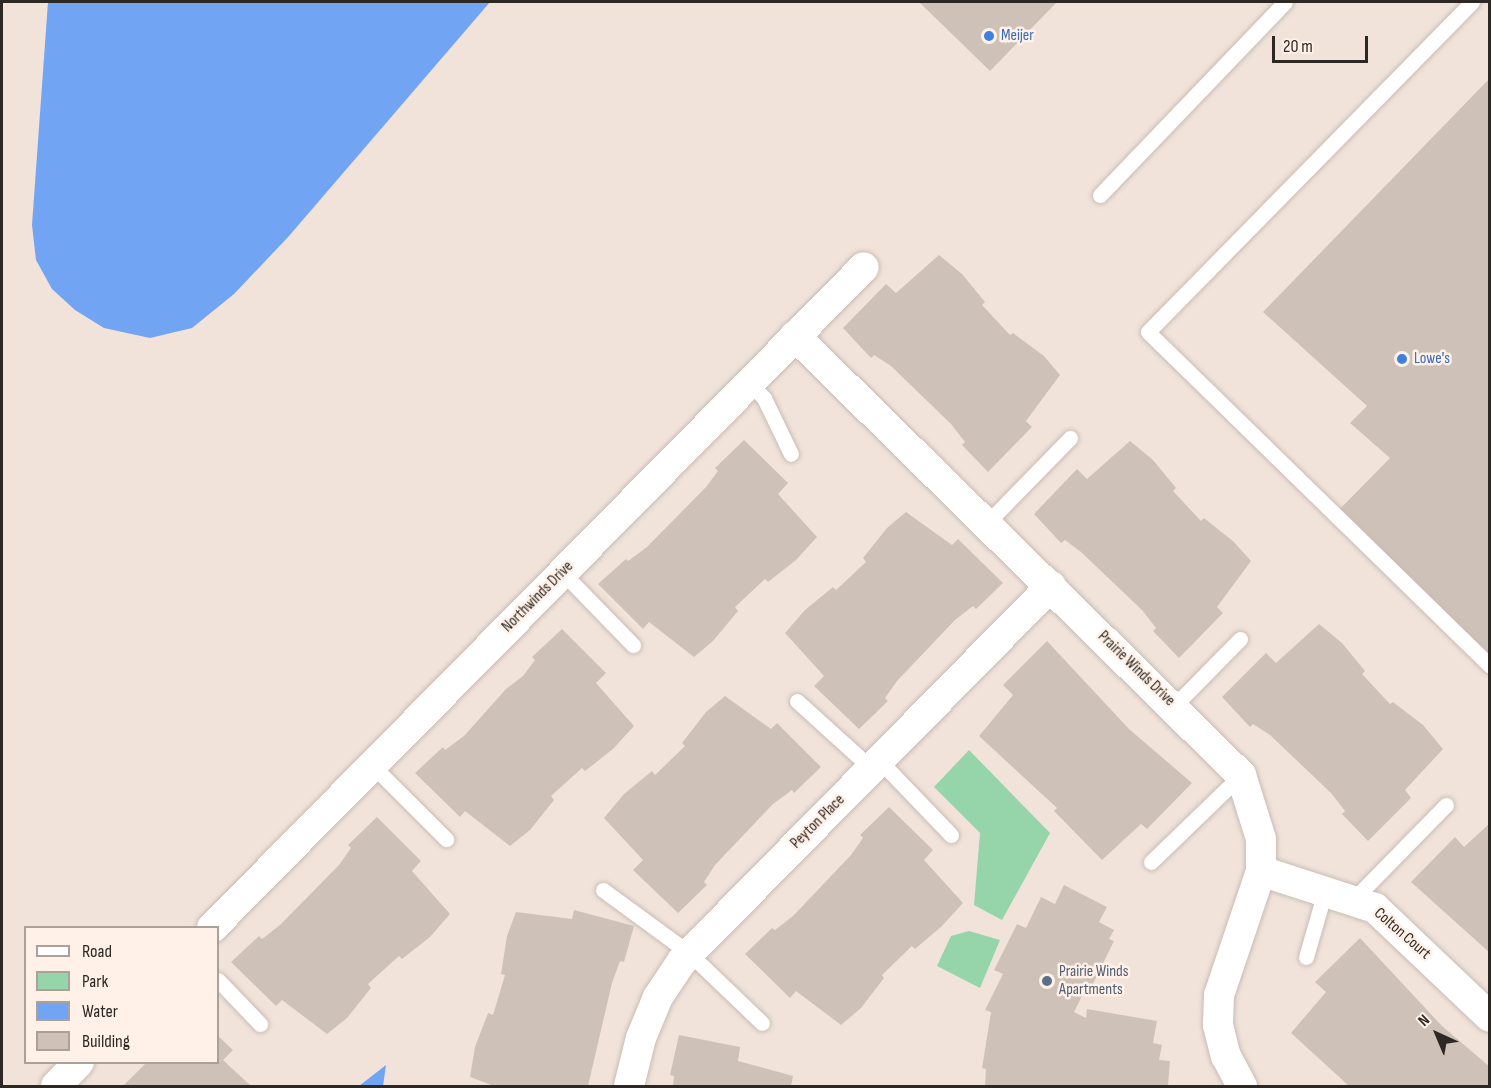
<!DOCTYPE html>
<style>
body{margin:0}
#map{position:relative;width:1491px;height:1088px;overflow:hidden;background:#f1e3da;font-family:"Sofia Sans Condensed",sans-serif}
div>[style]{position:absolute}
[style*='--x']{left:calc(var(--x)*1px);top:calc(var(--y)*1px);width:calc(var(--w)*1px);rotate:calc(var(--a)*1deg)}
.green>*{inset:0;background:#96d4a9}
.water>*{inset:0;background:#71a4f2}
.building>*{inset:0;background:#cec2b8}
.roads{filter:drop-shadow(0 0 2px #c9bcb3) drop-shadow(0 0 2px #c9bcb3)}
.service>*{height:15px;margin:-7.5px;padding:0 7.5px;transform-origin:7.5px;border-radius:7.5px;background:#fff}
.minor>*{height:30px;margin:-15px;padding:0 15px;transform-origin:15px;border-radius:15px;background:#fff}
.dots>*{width:16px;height:16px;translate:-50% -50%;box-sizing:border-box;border:3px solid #fff1e7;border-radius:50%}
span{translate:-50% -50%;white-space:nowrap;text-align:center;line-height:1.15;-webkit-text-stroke:5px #fff1e7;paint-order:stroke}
.shop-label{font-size:16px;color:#366cbe}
.left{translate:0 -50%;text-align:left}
.street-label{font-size:16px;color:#2d2824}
.service-label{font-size:16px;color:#4e5e75}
.frame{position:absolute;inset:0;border:3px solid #2d2824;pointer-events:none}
.legend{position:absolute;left:24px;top:926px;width:195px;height:138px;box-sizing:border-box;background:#fff1e7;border:2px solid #aba199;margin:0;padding:8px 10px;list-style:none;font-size:18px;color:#2d2824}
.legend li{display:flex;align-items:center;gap:12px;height:30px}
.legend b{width:30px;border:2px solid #aba199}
.north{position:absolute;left:1407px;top:1004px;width:60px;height:60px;-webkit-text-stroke:4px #fff1e7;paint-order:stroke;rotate:316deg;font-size:16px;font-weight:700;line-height:24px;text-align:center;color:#2d2824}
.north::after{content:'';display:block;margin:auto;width:21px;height:27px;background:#2d2824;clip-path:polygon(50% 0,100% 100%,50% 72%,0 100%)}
.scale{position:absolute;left:1272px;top:36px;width:96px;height:27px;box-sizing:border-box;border:3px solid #2d2824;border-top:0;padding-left:8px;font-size:18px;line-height:21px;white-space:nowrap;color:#2d2824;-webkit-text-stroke:4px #fff1e7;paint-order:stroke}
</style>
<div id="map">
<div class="green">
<div style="clip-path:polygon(969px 750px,1050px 833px,1002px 920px,974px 905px,980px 833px,934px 787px)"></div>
<div style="clip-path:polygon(969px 931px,1000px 940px,980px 988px,937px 966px,951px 936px)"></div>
</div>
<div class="water">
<div style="clip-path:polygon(48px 2px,490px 2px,289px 236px,234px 294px,192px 328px,150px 338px,104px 328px,75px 310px,52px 289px,36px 260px,32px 225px)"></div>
<div style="clip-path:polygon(386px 1065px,383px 1086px,359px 1086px)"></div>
</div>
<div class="building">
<div style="clip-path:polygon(919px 2px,1057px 2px,990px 71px)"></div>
<div style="clip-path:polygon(1490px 78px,1490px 666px,1335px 514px,1390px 458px,1350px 423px,1367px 406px,1263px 312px)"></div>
<div style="clip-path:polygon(939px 255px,962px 274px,985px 302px,982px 305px,1010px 335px,1013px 333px,1044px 356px,1060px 375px,1026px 421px,1032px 427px,988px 472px,962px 445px,965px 442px,951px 424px,891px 366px,874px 355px,871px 358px,843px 328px,886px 284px,896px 293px)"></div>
<div style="clip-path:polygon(744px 440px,788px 483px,778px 494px,817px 537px,796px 560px,768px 582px,765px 579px,735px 607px,738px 611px,713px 641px,694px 657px,649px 622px,643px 629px,598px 584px,626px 559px,628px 561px,647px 547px,706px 487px,718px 471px,715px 468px)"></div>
<div style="clip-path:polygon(1130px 441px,1153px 460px,1176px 488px,1173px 491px,1201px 521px,1204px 518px,1234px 542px,1251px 561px,1217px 607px,1223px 613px,1179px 658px,1153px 631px,1156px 628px,1142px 610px,1081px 552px,1065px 540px,1061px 543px,1034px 514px,1077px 469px,1087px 479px)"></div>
<div style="clip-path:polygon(906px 512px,952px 545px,958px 539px,1003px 583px,976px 609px,973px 606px,955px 620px,897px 681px,885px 698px,888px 701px,859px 729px,814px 686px,824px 676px,785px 633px,805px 610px,833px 587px,836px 590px,866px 562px,863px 558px,887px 528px)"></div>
<div style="clip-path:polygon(1319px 624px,1342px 643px,1365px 671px,1362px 674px,1390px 704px,1393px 702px,1423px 725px,1443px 749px,1405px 790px,1411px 798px,1368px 841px,1342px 814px,1345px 811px,1331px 793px,1270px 735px,1253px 724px,1250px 727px,1222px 697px,1266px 653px,1276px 663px)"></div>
<div style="clip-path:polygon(562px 629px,606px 673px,596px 683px,634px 726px,613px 749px,585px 771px,582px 768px,551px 796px,554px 800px,530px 830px,510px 846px,465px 811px,460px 817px,415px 773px,443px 747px,445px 750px,464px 736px,506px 689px,523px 676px,535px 660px,532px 657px)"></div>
<div style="clip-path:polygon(1047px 641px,1129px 729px,1192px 783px,1147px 829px,1141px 824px,1102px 860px,1054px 811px,1057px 808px,979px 736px,1013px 695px,1003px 685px)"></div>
<div style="clip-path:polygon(725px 696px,771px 729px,777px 723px,821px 767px,794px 793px,792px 790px,773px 804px,715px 865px,704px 882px,707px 885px,678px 913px,633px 870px,643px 860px,604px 818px,624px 794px,652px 771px,655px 775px,685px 746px,682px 743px,706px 712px)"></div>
<div style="clip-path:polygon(889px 807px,933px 850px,924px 860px,963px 903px,942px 926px,915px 949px,912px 946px,882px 975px,884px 978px,861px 1008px,841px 1025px,796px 991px,790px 998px,745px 954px,772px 928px,775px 930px,793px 916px,851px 855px,863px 838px,860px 835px)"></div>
<div style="clip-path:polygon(377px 817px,421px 861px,412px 871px,450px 914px,430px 937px,402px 959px,399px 956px,368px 984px,371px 988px,347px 1018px,327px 1034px,282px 1000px,276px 1006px,231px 962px,259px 936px,262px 939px,280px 925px,339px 865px,351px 848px,348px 845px)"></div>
<div style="clip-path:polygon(1490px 823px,1490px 953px,1411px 882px,1455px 837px,1464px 847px)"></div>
<div style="clip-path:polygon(1064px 885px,1107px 907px,1099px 922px,1114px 930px,1109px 939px,1114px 941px,1090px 990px,1086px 988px,1074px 1012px,1086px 1018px,1087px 1009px,1157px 1021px,1153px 1043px,1162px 1045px,1159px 1060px,1170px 1061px,1168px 1086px,985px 1086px,986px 1069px,982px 1068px,991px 1012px,985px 1010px,1003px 974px,994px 970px,1017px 924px,1026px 928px,1041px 897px,1055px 904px)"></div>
<div style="clip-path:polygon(574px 910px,634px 926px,624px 962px,620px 961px,612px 983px,588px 1086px,494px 1086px,470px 1077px,475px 1047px,488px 1013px,493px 1015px,505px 975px,501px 974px,507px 936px,516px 912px,572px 919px)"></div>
<div style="clip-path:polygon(1360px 938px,1442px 1026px,1490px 1067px,1490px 1086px,1349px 1086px,1291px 1033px,1326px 992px,1315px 982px)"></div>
<div style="clip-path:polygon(679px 1035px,740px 1047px,738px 1061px,793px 1076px,791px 1086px,673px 1086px,674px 1076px,670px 1075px)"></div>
<div style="clip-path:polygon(218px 1036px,233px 1050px,223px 1060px,251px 1086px,123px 1086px,147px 1062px,218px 1062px)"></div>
</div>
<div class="roads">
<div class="service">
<div style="--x:1472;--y:2;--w:462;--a:134.5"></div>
<div style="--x:1148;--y:332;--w:478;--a:44.3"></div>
<div style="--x:1100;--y:195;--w:267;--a:-46.2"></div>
<div style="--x:749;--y:382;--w:22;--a:47"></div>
<div style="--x:764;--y:398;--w:62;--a:64.3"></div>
<div style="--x:987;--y:523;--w:119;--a:-45.7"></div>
<div style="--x:562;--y:572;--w:102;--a:45.8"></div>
<div style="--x:797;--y:701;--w:100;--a:42.2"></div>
<div style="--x:1174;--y:706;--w:94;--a:-45.4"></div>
<div style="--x:879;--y:760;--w:104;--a:46.2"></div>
<div style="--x:372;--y:765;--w:105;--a:45"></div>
<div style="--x:1151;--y:862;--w:125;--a:-44"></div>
<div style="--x:603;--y:890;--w:107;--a:36.2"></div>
<div style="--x:689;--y:953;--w:101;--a:43.8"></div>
<div style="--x:1353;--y:900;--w:133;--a:-45.6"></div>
<div style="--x:1306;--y:957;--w:69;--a:-73.9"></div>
<div style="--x:218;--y:980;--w:61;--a:46.3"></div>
</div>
<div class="minor">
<div style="--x:795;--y:336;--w:626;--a:44.55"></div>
<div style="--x:1241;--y:775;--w:67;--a:72.6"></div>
<div style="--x:1261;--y:839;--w:32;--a:90"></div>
<div style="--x:1261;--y:871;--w:131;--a:108.7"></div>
<div style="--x:1219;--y:995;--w:30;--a:92"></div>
<div style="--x:1218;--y:1025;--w:32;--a:76"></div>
<div style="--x:1226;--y:1056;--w:34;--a:62"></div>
<div style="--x:1261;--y:871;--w:120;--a:18"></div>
<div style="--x:1375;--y:908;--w:158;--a:43.5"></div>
<div style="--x:212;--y:928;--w:928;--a:-45.39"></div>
<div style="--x:56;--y:1086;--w:33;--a:-46"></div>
<div style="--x:629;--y:1086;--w:49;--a:-76"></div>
<div style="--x:641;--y:1038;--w:44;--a:-67.5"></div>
<div style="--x:658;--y:997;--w:43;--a:-56.3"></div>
<div style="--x:682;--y:961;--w:526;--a:-45.46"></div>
</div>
</div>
<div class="dots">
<div style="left:989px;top:36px;background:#3f7fe0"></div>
<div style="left:1402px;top:359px;background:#3f7fe0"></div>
<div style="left:1047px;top:981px;background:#5c6f8a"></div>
</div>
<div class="shop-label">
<span class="left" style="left:1001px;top:36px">Meijer</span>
<span class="left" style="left:1414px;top:359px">Lowe's</span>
</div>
<div class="street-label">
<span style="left:538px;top:597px;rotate:-45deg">Northwinds Drive</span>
<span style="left:1136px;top:669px;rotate:44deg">Prairie Winds Drive</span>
<span style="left:818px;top:822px;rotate:-45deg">Peyton Place</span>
<span style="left:1402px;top:934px;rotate:41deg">Colton Court</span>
</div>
<div class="service-label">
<span class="left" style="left:1059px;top:981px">Prairie Winds<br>Apartments</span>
</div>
<div class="frame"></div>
<ul class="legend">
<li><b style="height:8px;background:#fff"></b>Road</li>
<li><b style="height:16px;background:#96d4a9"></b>Park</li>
<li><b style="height:16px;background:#71a4f2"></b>Water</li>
<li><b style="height:16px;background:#cec2b8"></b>Building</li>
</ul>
<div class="north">N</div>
<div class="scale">20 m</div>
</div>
